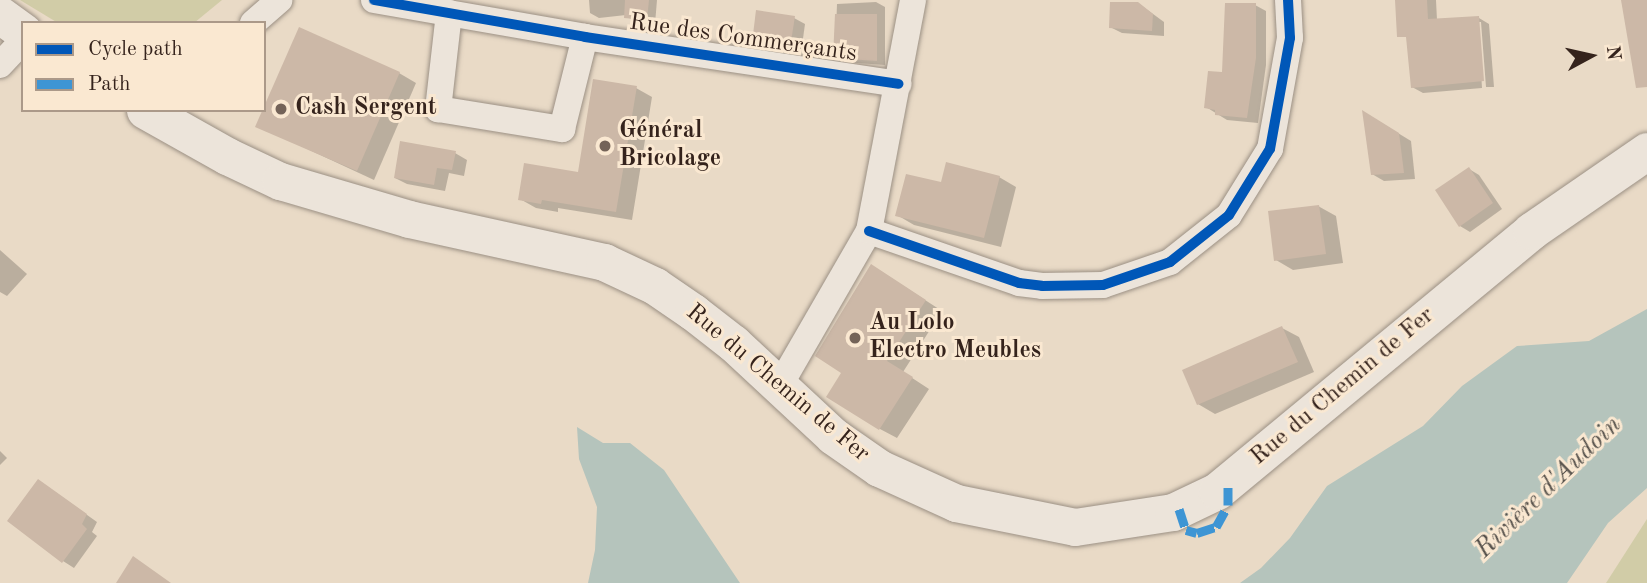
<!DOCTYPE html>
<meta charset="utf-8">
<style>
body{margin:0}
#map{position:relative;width:1647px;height:583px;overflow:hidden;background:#e9dac6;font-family:"Old Standard TT",serif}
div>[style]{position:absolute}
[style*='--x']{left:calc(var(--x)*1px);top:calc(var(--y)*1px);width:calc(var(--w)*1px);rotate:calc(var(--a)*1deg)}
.green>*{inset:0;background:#d1cca7}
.water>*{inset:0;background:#b5c4bc}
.shadow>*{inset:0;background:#0003}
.building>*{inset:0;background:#ccb8a7}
.roads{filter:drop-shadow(0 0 2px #9b9084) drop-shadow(0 0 2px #9b9084)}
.street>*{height:26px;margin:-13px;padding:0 13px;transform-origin:13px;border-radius:13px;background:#ece4da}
.secondary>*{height:37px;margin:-18.5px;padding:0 18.5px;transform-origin:18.5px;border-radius:18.5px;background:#ece4da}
.quiet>*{height:9px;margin-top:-4.5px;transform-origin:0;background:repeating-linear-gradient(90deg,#3e95d4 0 18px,transparent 0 27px)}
.cycleway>*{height:10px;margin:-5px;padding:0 5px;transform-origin:5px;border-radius:5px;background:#0057b8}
.dots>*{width:19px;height:19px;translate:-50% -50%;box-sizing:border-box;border:4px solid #fae8d1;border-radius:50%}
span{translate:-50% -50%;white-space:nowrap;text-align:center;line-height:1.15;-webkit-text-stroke:6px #fae8d1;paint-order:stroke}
.street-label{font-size:24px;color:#35231c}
.poi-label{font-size:24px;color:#35231c;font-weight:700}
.left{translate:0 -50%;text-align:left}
.water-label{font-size:26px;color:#55504a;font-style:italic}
.legend{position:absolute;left:21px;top:21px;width:245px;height:91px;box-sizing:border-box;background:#fae8d1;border:2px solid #ab9989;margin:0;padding:9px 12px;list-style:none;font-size:21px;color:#35231c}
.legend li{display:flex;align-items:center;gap:14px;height:35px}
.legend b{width:35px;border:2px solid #ab9989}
.north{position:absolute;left:1556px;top:21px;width:70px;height:70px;-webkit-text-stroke:5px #fae8d1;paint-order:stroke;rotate:82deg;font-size:19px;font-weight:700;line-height:28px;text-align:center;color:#35231c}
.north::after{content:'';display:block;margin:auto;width:24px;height:32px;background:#35231c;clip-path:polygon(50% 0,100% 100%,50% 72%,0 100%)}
</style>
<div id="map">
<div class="green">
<div style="clip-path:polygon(20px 0,222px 0,194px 23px,58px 23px)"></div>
<div style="clip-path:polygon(1647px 519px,1647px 583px,1606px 583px)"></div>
</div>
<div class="water">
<div style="clip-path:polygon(1647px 309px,1647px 488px,1608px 523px,1567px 583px,1240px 583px,1261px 568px,1290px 538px,1327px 486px,1423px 426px,1462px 386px,1517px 346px,1589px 341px)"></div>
<div style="clip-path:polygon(577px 427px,603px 443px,630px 443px,664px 470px,740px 583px,588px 583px,595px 550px,597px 507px,579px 459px)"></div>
</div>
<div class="shadow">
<div style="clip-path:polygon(589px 0,657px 0,655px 24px,634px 22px,626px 15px,599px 18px,590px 13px)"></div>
<div style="clip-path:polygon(1404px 0,1436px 0,1437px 20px,1479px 18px,1489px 24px,1494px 87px,1486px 87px,1481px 22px,1478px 22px,1482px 88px,1423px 93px,1412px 87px)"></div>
<div style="clip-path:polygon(876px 2px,885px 7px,885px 65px,844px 62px,835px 57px,837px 4px)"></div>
<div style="clip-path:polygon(1138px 3px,1164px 22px,1164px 36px,1122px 33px,1110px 27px)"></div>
<div style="clip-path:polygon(1255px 5px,1266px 11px,1266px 65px,1258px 123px,1227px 120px,1206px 107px)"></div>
<div style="clip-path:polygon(794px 18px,805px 24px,801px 53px,764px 48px,754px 42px)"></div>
<div style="clip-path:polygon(399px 73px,416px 83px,374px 180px,258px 126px)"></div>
<div style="clip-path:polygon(636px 88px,652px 97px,632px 220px,558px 208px,558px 212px,536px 208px,520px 199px,579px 174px)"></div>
<div style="clip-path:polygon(1365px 113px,1411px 141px,1415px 179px,1384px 181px,1372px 174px)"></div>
<div style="clip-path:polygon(455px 153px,467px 160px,464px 176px,449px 173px,445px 191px,407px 184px,395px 178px)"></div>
<div style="clip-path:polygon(1469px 169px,1479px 175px,1502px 209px,1470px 232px,1460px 226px)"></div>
<div style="clip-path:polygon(999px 177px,1016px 187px,1001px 247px,914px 225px,897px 215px,942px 184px)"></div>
<div style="clip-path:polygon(1318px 206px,1336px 216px,1343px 263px,1293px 270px,1276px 260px)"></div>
<div style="clip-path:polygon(0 250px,27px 274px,7px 296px,0 292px)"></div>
<div style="clip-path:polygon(888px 276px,942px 311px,903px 372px,929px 389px,897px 438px,880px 429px,844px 372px)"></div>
<div style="clip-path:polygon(1282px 328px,1299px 337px,1314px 372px,1215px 414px,1198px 404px)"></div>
<div style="clip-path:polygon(0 451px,7px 458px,0 465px)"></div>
<div style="clip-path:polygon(49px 488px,97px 522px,92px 532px,97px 536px,74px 568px,63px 561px)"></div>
</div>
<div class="building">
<div style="clip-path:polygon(625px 0,649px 0,647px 20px,624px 18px)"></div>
<div style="clip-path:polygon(1395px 0,1427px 0,1428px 19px,1479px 16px,1484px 81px,1411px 88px,1406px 37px,1397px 37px)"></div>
<div style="clip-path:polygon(1621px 0,1647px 0,1647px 87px,1636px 88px)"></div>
<div style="clip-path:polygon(1110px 2px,1138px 2px,1153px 14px,1152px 31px,1109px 28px)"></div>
<div style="clip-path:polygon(1225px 3px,1256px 3px,1256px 58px,1247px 118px,1215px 115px,1215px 110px,1204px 108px,1208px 71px,1222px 72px)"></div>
<div style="clip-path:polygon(756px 10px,795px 16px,790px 48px,752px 43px)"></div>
<div style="clip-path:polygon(835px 14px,877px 14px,877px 61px,833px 58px)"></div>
<div style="clip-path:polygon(299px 27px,400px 72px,357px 171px,255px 127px)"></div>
<div style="clip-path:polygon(593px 79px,637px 86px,616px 212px,542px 200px,541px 204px,518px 200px,524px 163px,578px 172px)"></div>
<div style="clip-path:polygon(1362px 110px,1399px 133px,1404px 173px,1371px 175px)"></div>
<div style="clip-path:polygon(400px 141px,456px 151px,452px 170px,437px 168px,434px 185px,394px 178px)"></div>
<div style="clip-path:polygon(946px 162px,1000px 176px,984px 238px,895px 216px,906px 174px,941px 182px)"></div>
<div style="clip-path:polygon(1469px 167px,1493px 203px,1459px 227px,1435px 190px)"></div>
<div style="clip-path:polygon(1319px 205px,1326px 254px,1274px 261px,1268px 211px)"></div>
<div style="clip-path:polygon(871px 264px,926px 300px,887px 361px,913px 377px,879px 430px,826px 397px,841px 373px,815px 356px)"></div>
<div style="clip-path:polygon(1282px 326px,1298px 362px,1197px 405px,1182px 370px)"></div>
<div style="clip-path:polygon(38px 479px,87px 514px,82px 524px,87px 529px,62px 563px,7px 521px)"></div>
<div style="clip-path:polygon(133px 556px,171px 583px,116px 583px)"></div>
</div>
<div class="roads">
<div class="street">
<div style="--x:374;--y:0;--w:214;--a:9.9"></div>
<div style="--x:585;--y:37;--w:317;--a:8.5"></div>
<div style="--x:449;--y:13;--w:97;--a:96.5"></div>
<div style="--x:438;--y:109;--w:126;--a:9.2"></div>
<div style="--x:562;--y:129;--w:95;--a:-76"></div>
<div style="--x:253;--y:23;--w:35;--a:-41"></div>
<div style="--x:0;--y:65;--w:34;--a:-47"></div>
<div style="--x:869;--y:231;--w:159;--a:19.1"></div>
<div style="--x:1019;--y:283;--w:23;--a:7"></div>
<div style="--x:1042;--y:286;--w:61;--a:-0.9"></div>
<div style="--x:1103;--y:285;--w:71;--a:-18.9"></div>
<div style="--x:1170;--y:262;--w:75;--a:-38.5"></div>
<div style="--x:1229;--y:215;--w:78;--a:-58.2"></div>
<div style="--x:1270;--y:149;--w:113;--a:-79.8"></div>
<div style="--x:1290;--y:38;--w:38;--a:-93"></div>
<div style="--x:780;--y:385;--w:178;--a:-60"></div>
<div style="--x:869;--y:231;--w:235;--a:-79.2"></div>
</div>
<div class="secondary">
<div style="--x:0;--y:15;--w:29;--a:36"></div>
<div style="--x:145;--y:110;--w:94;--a:29.3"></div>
<div style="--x:227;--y:156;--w:59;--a:25.3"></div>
<div style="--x:280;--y:181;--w:134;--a:16.4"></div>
<div style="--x:409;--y:219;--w:200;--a:12.4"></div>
<div style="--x:604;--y:262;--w:56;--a:25.2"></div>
<div style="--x:655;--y:286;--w:46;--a:34.4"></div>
<div style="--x:693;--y:312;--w:51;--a:37.8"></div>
<div style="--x:733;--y:343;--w:137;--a:42.9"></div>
<div style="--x:833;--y:436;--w:56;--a:34.8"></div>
<div style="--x:879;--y:468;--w:85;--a:24.4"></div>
<div style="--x:956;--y:503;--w:121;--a:11.4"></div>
<div style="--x:1075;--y:527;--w:99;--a:-8.7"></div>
<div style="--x:1173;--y:512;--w:49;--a:-25.5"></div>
<div style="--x:1217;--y:491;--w:408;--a:-39.6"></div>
<div style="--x:1531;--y:231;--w:141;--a:-34.6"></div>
</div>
</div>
<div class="quiet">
<div style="--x:1179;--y:509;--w:22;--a:72"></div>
<div style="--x:1186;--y:530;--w:11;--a:15"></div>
<div style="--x:1197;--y:533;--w:20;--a:-18"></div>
<div style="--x:1216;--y:527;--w:25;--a:-61"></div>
<div style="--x:1228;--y:505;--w:23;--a:-90"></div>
</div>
<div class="cycleway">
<div style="--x:374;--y:0;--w:214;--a:9.9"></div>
<div style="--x:585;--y:37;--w:317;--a:8.5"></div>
<div style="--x:869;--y:231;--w:159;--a:19.1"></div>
<div style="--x:1019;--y:283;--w:23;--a:7"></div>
<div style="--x:1042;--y:286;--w:61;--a:-0.9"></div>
<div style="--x:1103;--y:285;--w:71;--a:-18.9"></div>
<div style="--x:1170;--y:262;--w:75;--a:-38.5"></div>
<div style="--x:1229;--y:215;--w:78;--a:-58.2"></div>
<div style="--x:1270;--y:149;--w:113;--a:-79.8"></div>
<div style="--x:1290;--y:38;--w:38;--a:-93"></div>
</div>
<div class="dots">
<div style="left:281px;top:109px;background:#746358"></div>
<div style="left:605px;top:146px;background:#746358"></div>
<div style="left:855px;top:338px;background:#746358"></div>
</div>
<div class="street-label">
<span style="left:743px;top:39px;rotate:8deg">Rue des Commerçants</span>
<span style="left:777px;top:384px;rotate:40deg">Rue du Chemin de Fer</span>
<span style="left:1343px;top:387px;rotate:-40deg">Rue du Chemin de Fer</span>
</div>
<div class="poi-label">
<span class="left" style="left:295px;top:109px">Cash Sergent</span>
<span class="left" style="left:619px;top:146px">Général<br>Bricolage</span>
<span class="left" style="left:869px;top:338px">Au Lolo<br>Electro Meubles</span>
</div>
<div class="water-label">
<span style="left:1549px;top:488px;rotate:-44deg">Rivière d'Audoin</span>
</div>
<ul class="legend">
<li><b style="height:9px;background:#0057b8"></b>Cycle path</li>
<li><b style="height:9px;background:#3e95d4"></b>Path</li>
</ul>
<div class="north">N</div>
</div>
